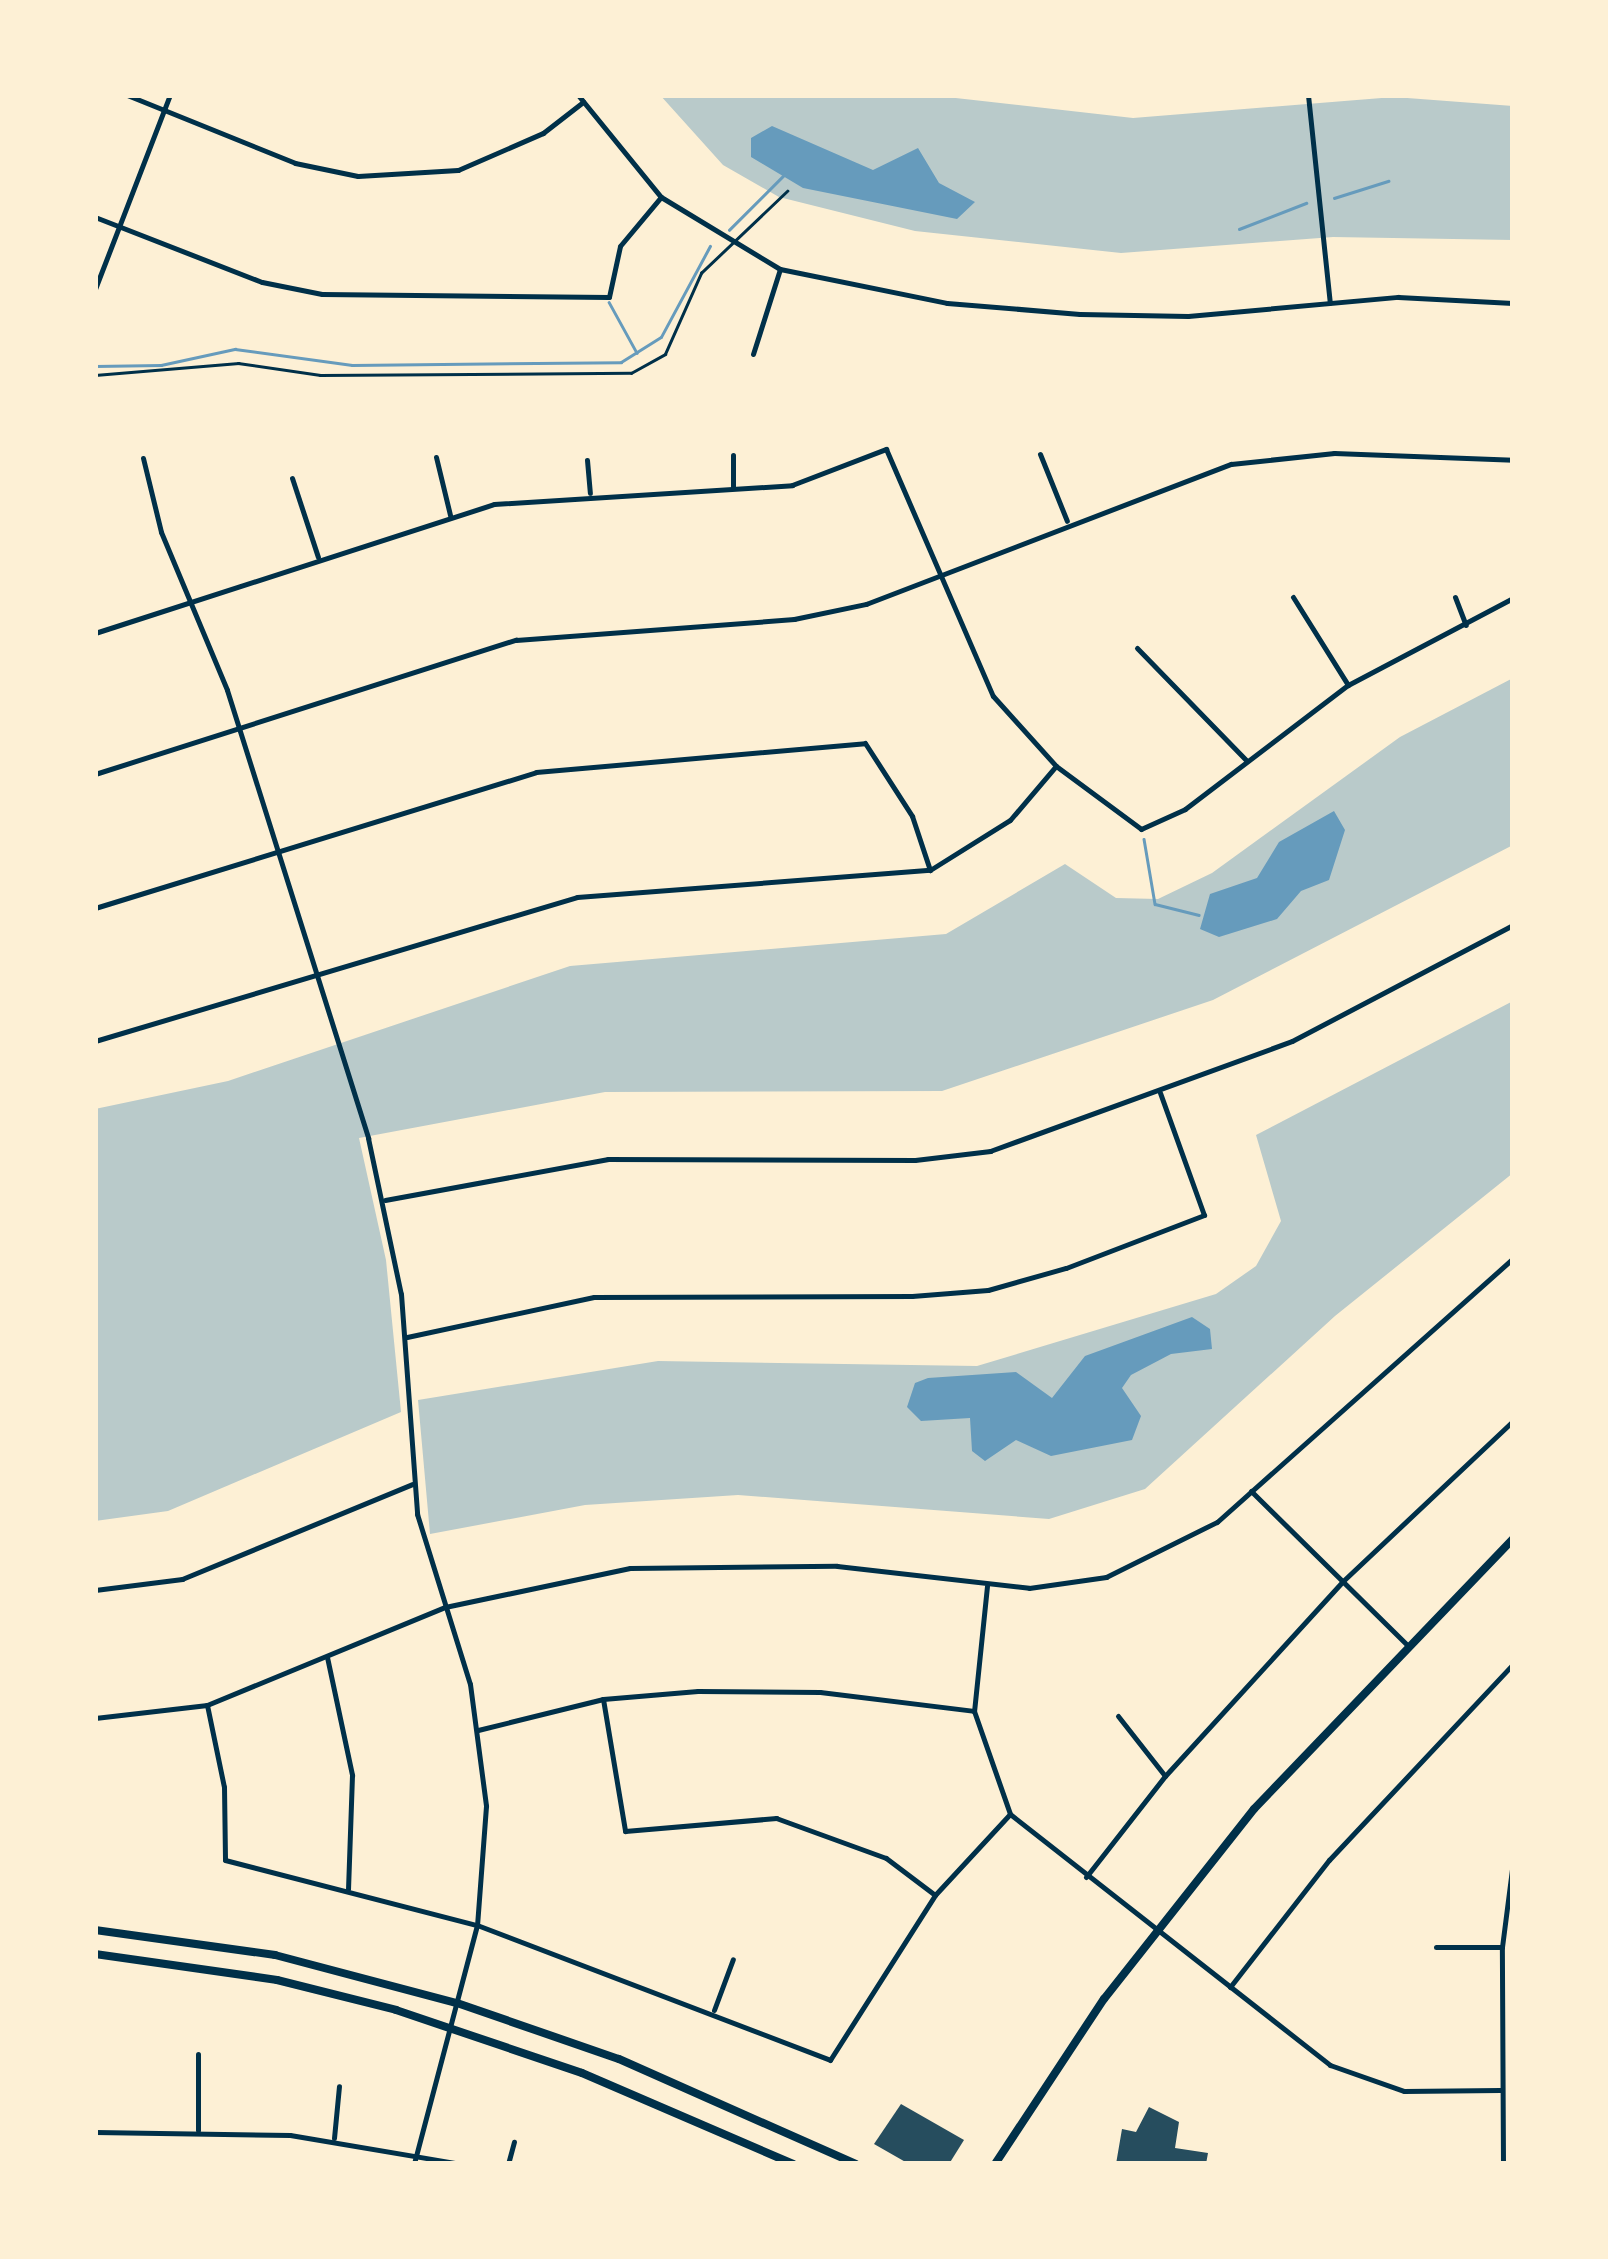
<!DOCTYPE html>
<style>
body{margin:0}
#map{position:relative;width:1608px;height:2259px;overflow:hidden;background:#fdf0d5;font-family:"Alegreya Sans",sans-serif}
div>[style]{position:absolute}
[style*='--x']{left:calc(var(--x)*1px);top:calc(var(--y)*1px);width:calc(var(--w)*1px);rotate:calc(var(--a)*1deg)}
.green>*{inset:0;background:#b9caca}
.water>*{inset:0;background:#669bbc}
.stream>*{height:2.5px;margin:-1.25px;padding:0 1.25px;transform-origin:1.25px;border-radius:1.25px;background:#669bbc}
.building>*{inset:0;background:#264d5e}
.service>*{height:2.5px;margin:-1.25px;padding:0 1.25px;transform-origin:1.25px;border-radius:1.25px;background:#003049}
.minor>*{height:5px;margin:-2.5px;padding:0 2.5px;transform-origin:2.5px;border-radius:2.5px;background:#003049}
.tertiary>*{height:8px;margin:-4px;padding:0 4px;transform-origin:4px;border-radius:4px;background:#003049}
.secondary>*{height:8px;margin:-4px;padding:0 4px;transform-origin:4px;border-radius:4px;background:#003049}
span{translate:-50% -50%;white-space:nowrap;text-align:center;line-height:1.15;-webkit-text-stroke:8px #fdf0d5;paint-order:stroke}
.frame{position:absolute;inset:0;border:98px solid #fdf0d5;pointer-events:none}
</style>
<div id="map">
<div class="green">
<div style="clip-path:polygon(660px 95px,929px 95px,1133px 118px,1394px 97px,1513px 106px,1513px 240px,1333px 237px,1121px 253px,915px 231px,779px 197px,723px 165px)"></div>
<div style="clip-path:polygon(1513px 678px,1513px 845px,1213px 1000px,942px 1091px,605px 1092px,359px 1138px,386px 1260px,401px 1412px,168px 1511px,95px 1521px,95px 1109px,228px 1081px,570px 966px,946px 934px,1065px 864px,1116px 898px,1158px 899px,1212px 873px,1400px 737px)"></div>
<div style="clip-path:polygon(1513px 1001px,1513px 1173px,1335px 1316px,1145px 1489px,1049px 1519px,738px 1495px,585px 1505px,430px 1534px,418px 1400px,658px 1361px,977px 1366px,1216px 1294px,1256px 1266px,1281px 1221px,1256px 1135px)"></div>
</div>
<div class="water">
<div style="clip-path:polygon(772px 126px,873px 170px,918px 148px,939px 183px,975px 202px,957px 219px,803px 188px,751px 157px,751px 138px)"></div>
<div style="clip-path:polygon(1334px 811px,1345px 830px,1329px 880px,1301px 891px,1277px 919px,1219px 937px,1200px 929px,1210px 894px,1257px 878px,1279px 842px)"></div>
<div style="clip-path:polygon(1192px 1317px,1210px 1329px,1212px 1349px,1171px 1354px,1131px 1375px,1122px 1388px,1141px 1416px,1132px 1440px,1051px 1456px,1016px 1440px,985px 1461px,972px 1451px,970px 1418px,921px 1421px,907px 1407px,915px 1383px,928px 1378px,1016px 1372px,1052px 1398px,1085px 1356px)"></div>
</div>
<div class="stream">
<div style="--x:1334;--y:198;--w:57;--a:-17.5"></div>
<div style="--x:1239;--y:229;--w:72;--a:-21.2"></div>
<div style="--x:729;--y:230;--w:78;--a:-45"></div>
<div style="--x:609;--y:302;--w:58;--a:61.2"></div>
<div style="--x:95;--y:366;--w:66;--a:-0.9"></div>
<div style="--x:161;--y:365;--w:76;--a:-12.2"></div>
<div style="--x:235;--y:349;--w:118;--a:7.8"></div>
<div style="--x:352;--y:365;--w:269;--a:-0.6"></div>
<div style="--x:621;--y:362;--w:47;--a:-32"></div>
<div style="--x:661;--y:337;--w:103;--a:-61.7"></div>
<div style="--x:1144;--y:839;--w:66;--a:80.4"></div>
<div style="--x:1155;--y:904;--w:45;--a:14"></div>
</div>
<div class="building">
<div style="clip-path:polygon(901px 2104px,964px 2140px,949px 2164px,909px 2164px,874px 2144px)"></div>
<div style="clip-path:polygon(1149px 2107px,1179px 2122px,1175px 2148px,1208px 2153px,1206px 2164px,1116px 2164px,1122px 2129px,1136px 2132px)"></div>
</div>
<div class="service">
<div style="--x:95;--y:375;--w:144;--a:-4.8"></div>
<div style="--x:238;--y:363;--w:83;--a:8.3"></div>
<div style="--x:320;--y:375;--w:311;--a:-0.4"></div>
<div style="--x:631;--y:373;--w:39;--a:-29"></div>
<div style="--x:665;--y:354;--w:89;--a:-66"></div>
<div style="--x:701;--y:273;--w:119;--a:-43.6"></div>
</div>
<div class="minor">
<div style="--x:127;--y:95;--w:181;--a:22"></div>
<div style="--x:295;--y:163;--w:64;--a:11.7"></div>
<div style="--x:358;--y:176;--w:100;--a:-3.4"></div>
<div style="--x:458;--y:170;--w:93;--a:-23.5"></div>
<div style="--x:543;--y:133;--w:51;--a:-37.8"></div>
<div style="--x:578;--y:95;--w:132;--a:50.9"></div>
<div style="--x:661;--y:197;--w:139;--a:31.2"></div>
<div style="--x:780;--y:269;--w:170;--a:11.5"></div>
<div style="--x:947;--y:303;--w:133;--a:4.7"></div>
<div style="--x:1080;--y:314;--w:108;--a:1.1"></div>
<div style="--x:1188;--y:316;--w:211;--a:-5.2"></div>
<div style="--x:1398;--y:297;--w:115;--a:3"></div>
<div style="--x:1308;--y:95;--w:209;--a:84"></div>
<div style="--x:95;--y:217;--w:179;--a:21.3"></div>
<div style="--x:262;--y:282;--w:61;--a:11.3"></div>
<div style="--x:322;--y:294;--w:287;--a:0.6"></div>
<div style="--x:609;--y:297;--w:52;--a:-77.8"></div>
<div style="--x:620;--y:246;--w:64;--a:-50.1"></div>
<div style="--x:95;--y:289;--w:208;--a:-68.9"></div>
<div style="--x:753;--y:354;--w:89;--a:-72.4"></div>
<div style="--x:1040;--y:454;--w:72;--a:68.1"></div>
<div style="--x:733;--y:455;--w:32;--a:90"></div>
<div style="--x:436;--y:457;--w:60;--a:76.4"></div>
<div style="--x:143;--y:458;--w:76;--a:76.3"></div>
<div style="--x:161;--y:532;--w:171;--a:67.3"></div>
<div style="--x:227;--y:690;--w:470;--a:72.5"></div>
<div style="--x:368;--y:1138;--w:159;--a:78.1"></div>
<div style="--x:401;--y:1294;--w:221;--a:85.8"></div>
<div style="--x:417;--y:1514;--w:178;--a:72.7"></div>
<div style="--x:470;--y:1684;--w:123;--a:82.5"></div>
<div style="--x:486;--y:1806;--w:119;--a:94.3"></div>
<div style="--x:477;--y:1925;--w:247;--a:104.8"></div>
<div style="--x:587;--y:460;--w:33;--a:85"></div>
<div style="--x:292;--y:478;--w:83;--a:71.8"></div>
<div style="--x:1293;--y:597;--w:104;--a:58"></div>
<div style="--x:1455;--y:597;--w:30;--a:69"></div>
<div style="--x:95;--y:633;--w:419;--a:-17.9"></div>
<div style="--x:494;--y:504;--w:299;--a:-3.6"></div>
<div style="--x:792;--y:485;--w:101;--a:-21"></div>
<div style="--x:886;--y:449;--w:269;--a:66.6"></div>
<div style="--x:993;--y:696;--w:94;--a:48"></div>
<div style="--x:1056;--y:766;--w:106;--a:36.5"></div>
<div style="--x:1141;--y:829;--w:48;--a:-24.4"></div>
<div style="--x:1185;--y:809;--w:205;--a:-37.3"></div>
<div style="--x:1348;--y:685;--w:187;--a:-27.8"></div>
<div style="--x:1137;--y:648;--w:156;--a:45.8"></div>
<div style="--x:95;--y:774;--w:442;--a:-17.7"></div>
<div style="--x:516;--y:640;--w:279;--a:-4.3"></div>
<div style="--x:794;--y:619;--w:74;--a:-11.8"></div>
<div style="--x:866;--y:604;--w:391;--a:-21"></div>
<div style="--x:1231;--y:464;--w:104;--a:-6.1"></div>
<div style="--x:1334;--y:453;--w:179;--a:2.2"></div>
<div style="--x:95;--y:908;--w:461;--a:-17.1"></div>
<div style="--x:536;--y:772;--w:330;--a:-5"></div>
<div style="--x:865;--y:743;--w:87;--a:57.2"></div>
<div style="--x:912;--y:816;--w:57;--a:71.6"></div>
<div style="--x:95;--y:1041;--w:503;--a:-16.63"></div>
<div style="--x:577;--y:897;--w:354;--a:-4.4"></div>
<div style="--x:930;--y:870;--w:94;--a:-32"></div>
<div style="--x:1010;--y:820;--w:71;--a:-49.6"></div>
<div style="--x:385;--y:1200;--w:227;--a:-10.4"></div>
<div style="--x:608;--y:1159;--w:307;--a:0.2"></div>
<div style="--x:915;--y:1160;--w:76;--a:-6.8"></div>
<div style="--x:990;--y:1151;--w:321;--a:-20"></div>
<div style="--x:1292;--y:1041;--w:250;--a:-27.7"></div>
<div style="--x:407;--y:1337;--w:191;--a:-12.1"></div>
<div style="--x:594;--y:1297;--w:318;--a:-0.2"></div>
<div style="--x:912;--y:1296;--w:76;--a:-4.5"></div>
<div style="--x:988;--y:1290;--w:81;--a:-15.8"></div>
<div style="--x:1066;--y:1268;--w:148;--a:-21"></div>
<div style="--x:1204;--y:1215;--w:130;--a:-109.8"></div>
<div style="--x:1251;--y:1491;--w:218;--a:44.6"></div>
<div style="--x:987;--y:1586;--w:126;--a:95.9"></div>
<div style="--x:974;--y:1711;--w:109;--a:70.7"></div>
<div style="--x:1010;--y:1814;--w:407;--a:38.1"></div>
<div style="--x:1330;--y:2065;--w:78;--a:19.4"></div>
<div style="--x:1404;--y:2091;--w:96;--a:-0.6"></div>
<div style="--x:95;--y:1590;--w:88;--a:-7.2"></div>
<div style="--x:182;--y:1579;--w:249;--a:-22.4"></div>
<div style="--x:327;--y:1657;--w:121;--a:78"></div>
<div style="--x:352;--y:1775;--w:114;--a:92"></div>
<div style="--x:603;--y:1699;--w:134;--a:80.5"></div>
<div style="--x:625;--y:1831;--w:152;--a:-4.9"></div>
<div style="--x:776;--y:1818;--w:117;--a:20"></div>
<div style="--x:886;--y:1858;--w:61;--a:37.1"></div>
<div style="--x:207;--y:1705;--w:84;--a:78.3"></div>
<div style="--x:224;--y:1787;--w:73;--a:89.2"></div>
<div style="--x:225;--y:1860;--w:260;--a:14.5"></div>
<div style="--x:477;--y:1925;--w:378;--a:20.9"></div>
<div style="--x:830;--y:2060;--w:196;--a:-57.5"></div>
<div style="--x:935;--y:1895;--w:110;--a:-47.2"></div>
<div style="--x:1118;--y:1716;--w:76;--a:51.9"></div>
<div style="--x:95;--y:1718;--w:113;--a:-6.6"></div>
<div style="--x:207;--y:1705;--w:257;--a:-22.4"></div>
<div style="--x:445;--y:1607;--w:189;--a:-11.9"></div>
<div style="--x:630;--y:1568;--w:207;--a:-0.6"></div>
<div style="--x:837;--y:1566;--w:193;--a:6.5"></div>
<div style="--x:1029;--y:1588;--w:78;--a:-8.1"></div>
<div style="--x:1106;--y:1577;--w:124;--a:-26.4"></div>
<div style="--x:1217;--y:1522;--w:397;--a:-41.7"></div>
<div style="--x:478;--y:1730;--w:129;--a:-13.9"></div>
<div style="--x:603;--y:1699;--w:95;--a:-4.8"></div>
<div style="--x:698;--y:1691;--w:122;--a:0.5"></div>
<div style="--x:820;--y:1692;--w:155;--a:7"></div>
<div style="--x:1086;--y:1877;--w:128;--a:-52"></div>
<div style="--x:1165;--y:1776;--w:264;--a:-47.6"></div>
<div style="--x:1343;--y:1581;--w:233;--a:-43.3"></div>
<div style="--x:1436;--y:1947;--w:66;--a:0"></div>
<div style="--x:1230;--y:1987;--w:161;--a:-52.1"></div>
<div style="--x:1329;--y:1860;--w:269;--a:-46.8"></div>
<div style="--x:714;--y:2010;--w:54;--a:-69.6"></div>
<div style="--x:198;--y:2130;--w:76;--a:-90"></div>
<div style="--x:95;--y:2132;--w:195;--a:0.9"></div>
<div style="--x:290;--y:2135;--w:173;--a:9.6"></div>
<div style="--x:334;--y:2138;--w:52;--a:-84.5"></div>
<div style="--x:508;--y:2164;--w:23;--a:-75"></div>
<div style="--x:1503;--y:2164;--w:217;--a:-90.3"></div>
<div style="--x:1502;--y:1947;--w:87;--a:-82.7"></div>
</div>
<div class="tertiary">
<div style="--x:995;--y:2164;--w:198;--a:-56.6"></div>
<div style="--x:1104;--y:1999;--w:242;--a:-51.7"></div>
<div style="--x:1254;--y:1809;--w:374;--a:-46.2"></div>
</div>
<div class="secondary">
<div style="--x:95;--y:1930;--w:182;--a:7.9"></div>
<div style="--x:275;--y:1955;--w:188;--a:14.8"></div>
<div style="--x:457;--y:2003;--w:171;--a:19.1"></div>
<div style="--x:619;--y:2059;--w:259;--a:23.9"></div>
<div style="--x:95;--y:1954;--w:184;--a:8.1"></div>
<div style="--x:277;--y:1980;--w:123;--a:14.1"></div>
<div style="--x:396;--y:2010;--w:196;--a:18.7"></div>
<div style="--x:582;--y:2073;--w:230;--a:23.3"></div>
</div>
<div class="frame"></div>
</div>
